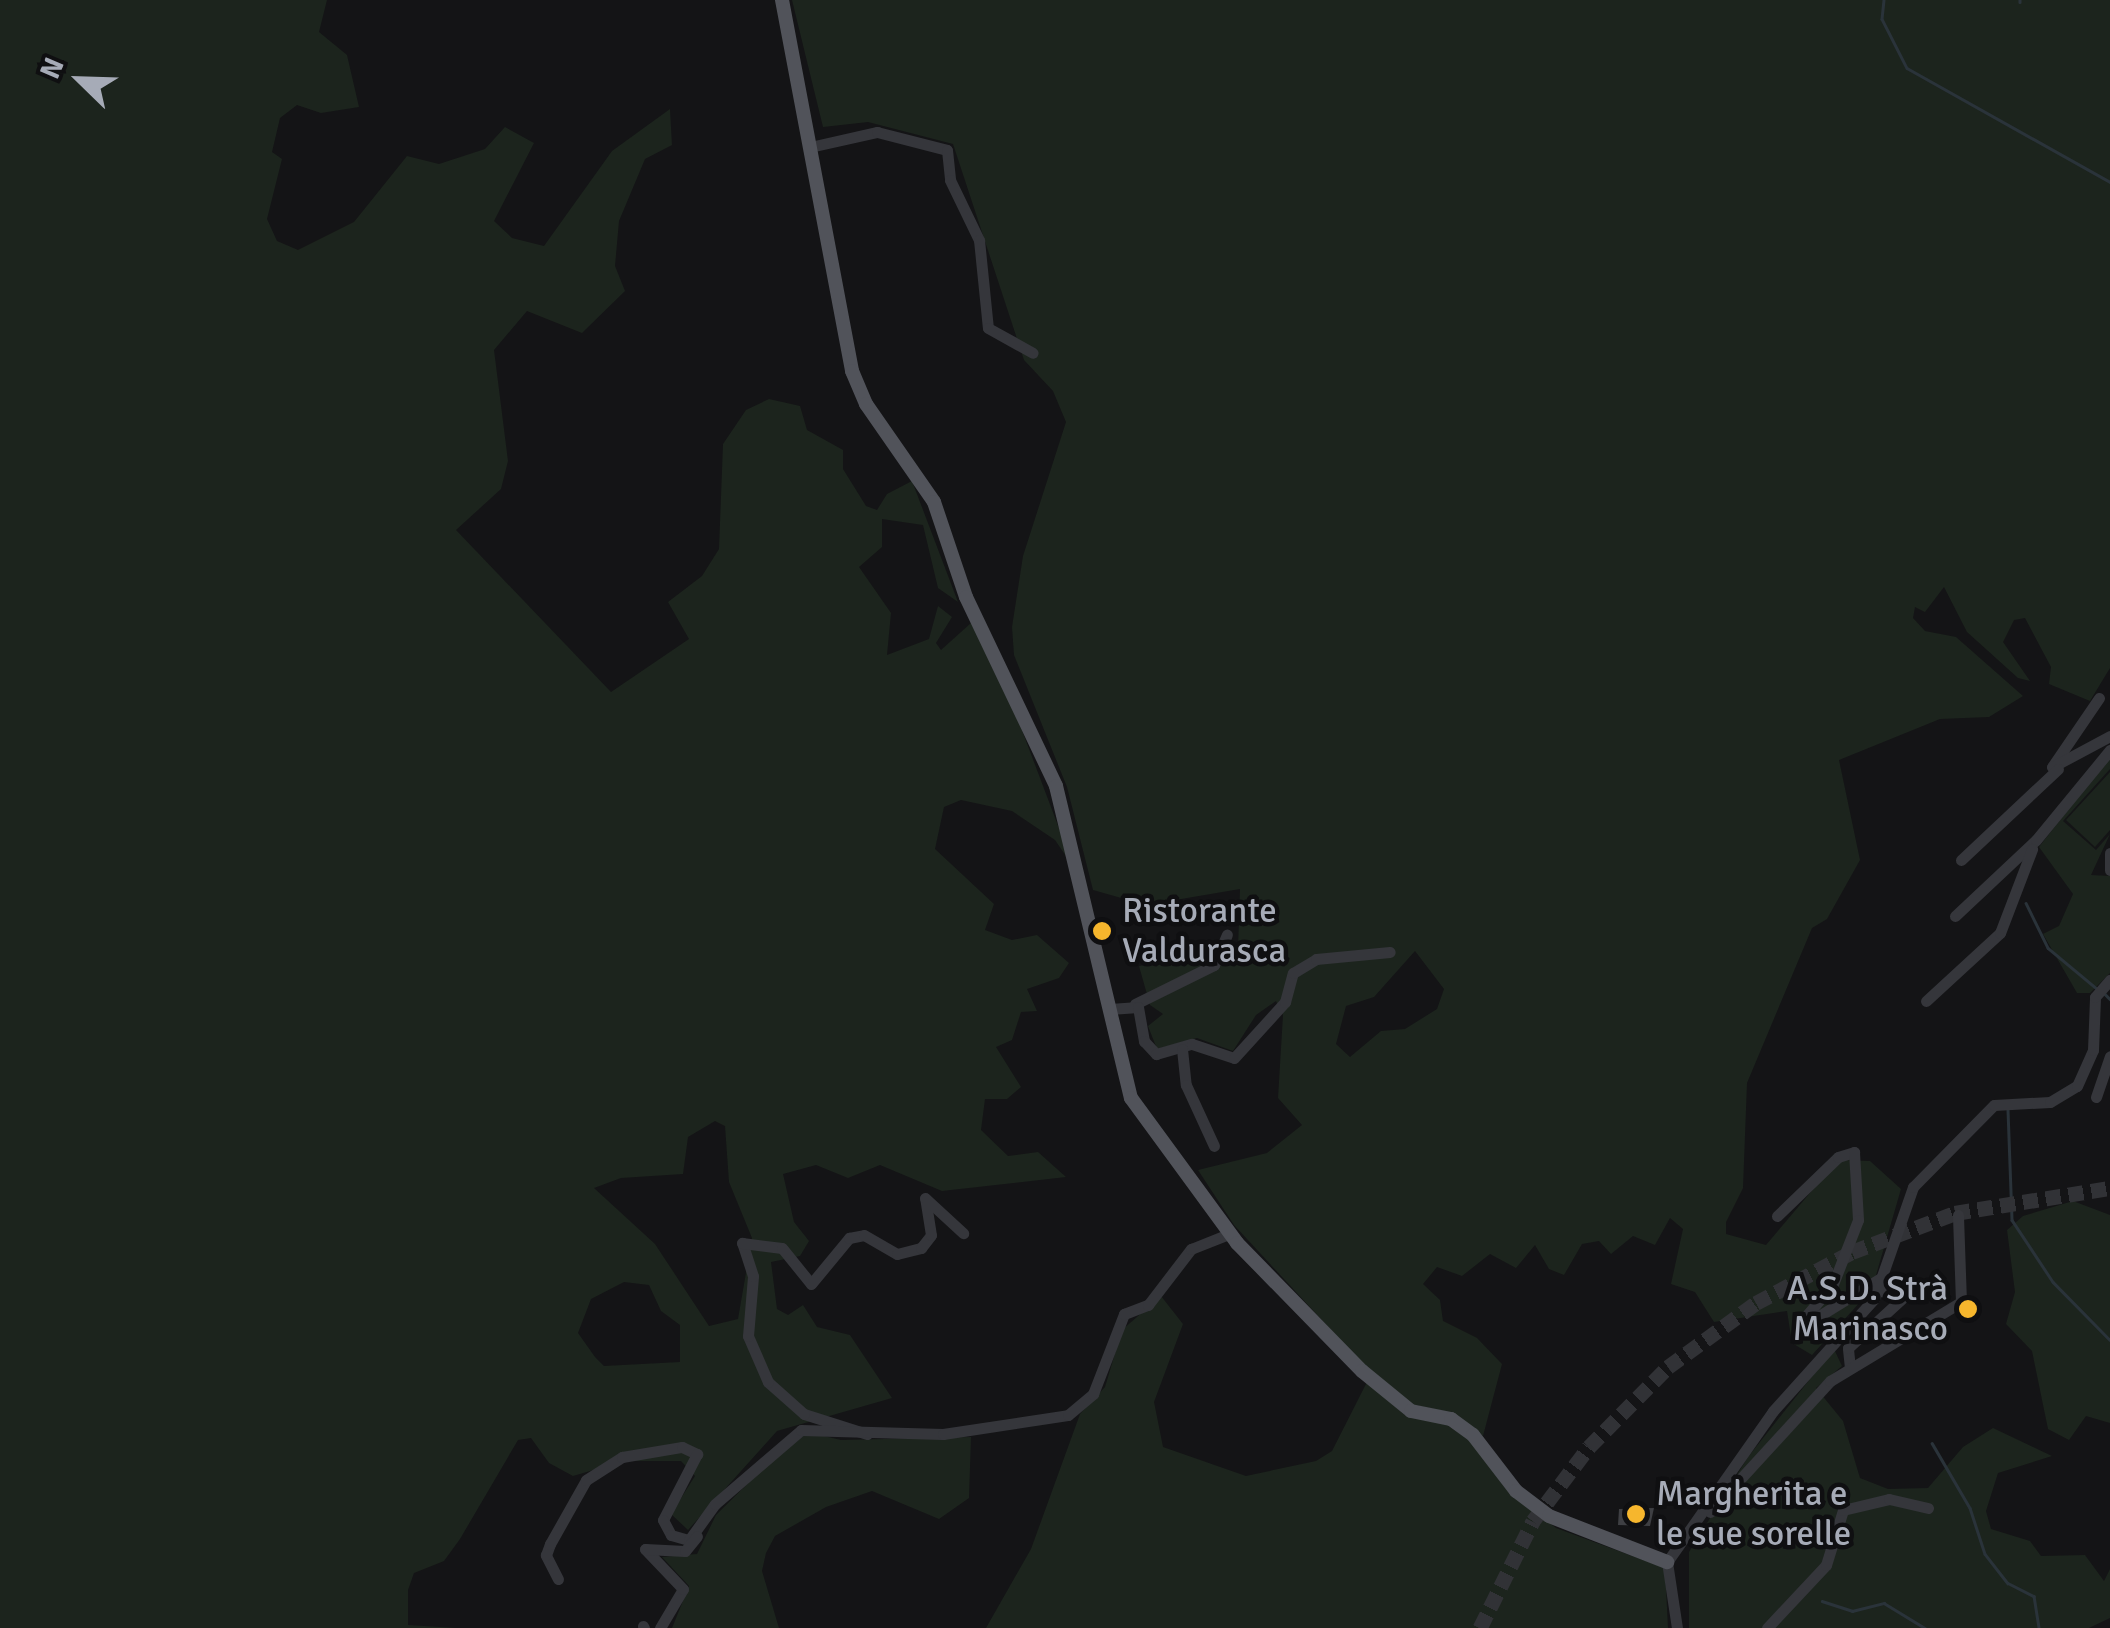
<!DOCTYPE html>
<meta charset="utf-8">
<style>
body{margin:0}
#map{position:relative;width:2110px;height:1628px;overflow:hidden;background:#141416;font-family:Signika,sans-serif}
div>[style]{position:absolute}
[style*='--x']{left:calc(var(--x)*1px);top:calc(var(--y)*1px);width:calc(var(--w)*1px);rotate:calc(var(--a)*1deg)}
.green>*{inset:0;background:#1c241d}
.stream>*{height:2.5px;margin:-1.25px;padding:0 1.25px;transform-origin:1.25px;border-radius:1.25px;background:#2a333a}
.building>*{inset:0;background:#3e3f43}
.highway-tunnel>*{height:15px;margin-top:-7.5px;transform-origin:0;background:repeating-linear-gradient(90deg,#313236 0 15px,transparent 0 23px)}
.minor>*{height:11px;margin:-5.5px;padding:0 5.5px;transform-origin:5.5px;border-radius:5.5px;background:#35363b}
.major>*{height:14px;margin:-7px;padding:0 7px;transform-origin:7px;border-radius:7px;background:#51535a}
.dots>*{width:28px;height:28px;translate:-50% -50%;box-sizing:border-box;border:5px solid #0f0f11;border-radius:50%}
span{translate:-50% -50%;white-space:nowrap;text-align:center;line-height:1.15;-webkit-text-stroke:9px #0f0f11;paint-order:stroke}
.poi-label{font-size:35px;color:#a6abb7}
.left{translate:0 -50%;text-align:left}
.right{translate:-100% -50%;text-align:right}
.north{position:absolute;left:30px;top:30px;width:100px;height:100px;-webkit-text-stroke:8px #0f0f11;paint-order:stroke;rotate:293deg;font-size:28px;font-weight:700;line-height:40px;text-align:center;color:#a6abb7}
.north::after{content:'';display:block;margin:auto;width:35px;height:45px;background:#a6abb7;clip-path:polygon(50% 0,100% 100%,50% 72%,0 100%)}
</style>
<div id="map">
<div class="green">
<div style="clip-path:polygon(evenodd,0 0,327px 0,319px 32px,347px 55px,359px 107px,321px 113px,297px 105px,280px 118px,272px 152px,282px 159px,267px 219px,277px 241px,298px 250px,354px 222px,407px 156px,439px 164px,485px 149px,505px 127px,534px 143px,494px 221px,512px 238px,544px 246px,612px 151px,670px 109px,672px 145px,645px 159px,619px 221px,615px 266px,625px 291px,582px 333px,527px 311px,494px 350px,508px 461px,501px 489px,456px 530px,611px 692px,689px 639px,668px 602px,702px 576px,719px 549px,723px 444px,746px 410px,769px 399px,800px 406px,807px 430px,843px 450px,843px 469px,866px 506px,877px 510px,887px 494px,912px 481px,958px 602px,938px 588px,923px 525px,882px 519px,882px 547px,859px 567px,891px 613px,887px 655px,929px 639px,938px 606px,952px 617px,936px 643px,941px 650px,971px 623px,1000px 672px,1074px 868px,1055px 840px,1012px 811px,961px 800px,944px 807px,935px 849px,994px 904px,985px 930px,1012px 940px,1037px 935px,1069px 963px,1059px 978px,1027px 989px,1037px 1011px,1021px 1012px,1012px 1040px,996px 1047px,1021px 1087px,1007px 1099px,985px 1099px,981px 1130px,1008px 1156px,1038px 1152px,1066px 1177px,942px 1191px,880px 1165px,848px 1178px,816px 1165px,783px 1174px,794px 1222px,809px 1241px,800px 1256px,771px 1262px,777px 1309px,788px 1315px,803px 1305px,817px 1327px,850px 1335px,892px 1398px,777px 1431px,688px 1530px,671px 1514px,695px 1476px,681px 1461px,624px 1461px,573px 1476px,549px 1463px,531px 1438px,518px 1440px,460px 1539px,444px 1561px,414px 1573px,408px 1590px,408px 1625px,457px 1628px,0 1628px,0 0,715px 1121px,725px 1126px,729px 1182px,752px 1238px,738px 1319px,709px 1326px,655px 1244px,594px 1188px,621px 1178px,683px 1174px,688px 1137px,715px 1121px,0 0,624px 1282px,649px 1285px,661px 1311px,680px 1325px,680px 1362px,604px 1366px,595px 1357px,578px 1333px,591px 1299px,624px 1282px)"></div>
<div style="clip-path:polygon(evenodd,792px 0,2110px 0,2110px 668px,2090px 701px,2049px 684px,2051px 667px,2025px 618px,2014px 620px,2003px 642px,2030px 681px,2018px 678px,1967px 632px,1944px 587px,1925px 612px,1915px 607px,1913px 618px,1925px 631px,1956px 637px,2023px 696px,1989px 717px,1940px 719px,1839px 760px,1860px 860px,1827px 919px,1812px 928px,1747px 1083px,1743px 1188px,1726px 1222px,1726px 1234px,1766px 1245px,1838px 1160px,1870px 1161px,1901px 1189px,1872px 1289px,1812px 1355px,1792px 1343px,1787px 1311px,1714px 1322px,1695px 1292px,1671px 1284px,1683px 1229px,1670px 1218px,1655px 1245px,1633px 1236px,1611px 1254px,1599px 1241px,1582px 1244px,1564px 1275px,1549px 1269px,1535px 1245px,1516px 1268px,1490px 1254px,1462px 1276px,1437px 1267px,1423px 1284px,1440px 1300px,1443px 1321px,1477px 1338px,1502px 1364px,1483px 1436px,1455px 1414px,1411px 1404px,1357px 1358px,1234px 1225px,1198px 1170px,1267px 1153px,1302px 1125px,1278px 1098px,1283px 1015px,1276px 1001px,1256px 1015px,1233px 1051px,1197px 1038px,1157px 1049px,1148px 1026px,1163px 1014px,1150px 1005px,1139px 966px,1238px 949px,1240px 889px,1146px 905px,1093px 890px,1067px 787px,1014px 655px,1012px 627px,1023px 556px,1066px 422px,1053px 391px,1024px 360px,953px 144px,868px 122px,823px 127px,792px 0,1415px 951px,1444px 989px,1437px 1009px,1405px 1029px,1381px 1031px,1350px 1057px,1336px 1044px,1346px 1006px,1374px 997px,1415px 951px)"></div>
<div style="clip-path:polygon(2110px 756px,2110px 769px,2063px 821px,2096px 850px,2110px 834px,2091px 875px,2110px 876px,2110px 973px,2090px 993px,2077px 993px,2043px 934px,2059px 926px,2073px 894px,2039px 847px)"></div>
<div style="clip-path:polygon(2110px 772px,2110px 830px,2095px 847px,2066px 820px)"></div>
<div style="clip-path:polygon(2073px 1201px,2110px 1215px,2110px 1423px,2086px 1416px,2069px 1440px,2048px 1429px,2032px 1351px,2006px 1324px,2015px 1292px,2007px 1230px,2023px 1216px)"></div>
<div style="clip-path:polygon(1161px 1296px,1183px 1324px,1154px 1402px,1163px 1447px,1246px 1476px,1316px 1461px,1332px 1451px,1367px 1382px,1405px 1415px,1447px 1425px,1475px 1444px,1505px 1488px,1556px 1528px,1665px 1568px,1668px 1628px,986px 1628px,1031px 1549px,1080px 1414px,1105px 1387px,1122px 1330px)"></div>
<div style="clip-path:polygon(1834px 1349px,1842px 1366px,1816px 1388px,1843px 1421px,1860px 1478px,1888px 1489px,1928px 1488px,1963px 1447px,1993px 1428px,2052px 1456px,1998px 1473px,1986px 1511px,1991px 1529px,2030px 1541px,2041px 1556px,2085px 1555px,2104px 1581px,2110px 1569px,2110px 1618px,2089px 1628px,1689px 1628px,1689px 1552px,1748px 1457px)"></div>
<div style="clip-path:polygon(811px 1433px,841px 1440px,971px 1437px,969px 1498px,939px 1519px,872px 1491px,826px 1507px,775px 1536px,766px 1553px,762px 1571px,779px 1628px,672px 1628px,689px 1586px,662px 1557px,697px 1554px,716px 1515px,793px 1439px)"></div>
</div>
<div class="stream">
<div style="--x:1884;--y:0;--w:19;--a:96"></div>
<div style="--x:1882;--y:19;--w:55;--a:63"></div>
<div style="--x:1907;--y:68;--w:233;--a:29.3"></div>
<div style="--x:2020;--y:0;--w:2;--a:90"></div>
<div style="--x:2026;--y:903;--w:50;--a:63.9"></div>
<div style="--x:2048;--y:948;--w:62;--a:39.8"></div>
<div style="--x:2103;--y:992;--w:10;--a:45"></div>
<div style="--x:2008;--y:1110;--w:110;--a:87.9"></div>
<div style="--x:2012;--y:1220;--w:74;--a:56.5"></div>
<div style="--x:2053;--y:1282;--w:81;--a:45.5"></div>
<div style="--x:1932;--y:1443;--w:75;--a:59.7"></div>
<div style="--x:1970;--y:1508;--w:48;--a:71.9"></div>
<div style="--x:1985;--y:1554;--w:37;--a:52"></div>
<div style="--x:2008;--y:1583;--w:29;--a:27"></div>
<div style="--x:2034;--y:1596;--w:32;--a:81"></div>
<div style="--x:1822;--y:1601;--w:32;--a:18"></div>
<div style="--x:1852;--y:1611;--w:33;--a:-14"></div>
<div style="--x:1884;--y:1603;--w:48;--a:31.4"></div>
</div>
<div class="building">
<div style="clip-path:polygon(1654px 1508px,1650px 1526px,1618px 1525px,1619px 1509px)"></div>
</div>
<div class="highway-tunnel">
<div style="--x:1480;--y:1628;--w:119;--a:-63.6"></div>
<div style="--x:1533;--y:1521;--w:93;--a:-52.9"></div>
<div style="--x:1589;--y:1447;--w:112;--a:-45.4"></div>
<div style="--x:1668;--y:1367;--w:109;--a:-36"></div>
<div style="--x:1756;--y:1303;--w:109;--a:-28"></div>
<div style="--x:1852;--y:1252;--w:110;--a:-20.7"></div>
<div style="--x:1955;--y:1213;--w:157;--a:-9.2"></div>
</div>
<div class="minor">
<div style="--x:810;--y:147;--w:69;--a:-12.6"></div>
<div style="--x:877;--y:132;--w:72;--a:14.4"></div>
<div style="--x:947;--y:150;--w:30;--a:84"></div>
<div style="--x:950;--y:180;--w:67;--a:64.2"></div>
<div style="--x:979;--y:240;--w:88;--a:84.2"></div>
<div style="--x:988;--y:328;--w:51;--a:29.1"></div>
<div style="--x:2099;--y:698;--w:83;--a:124.3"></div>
<div style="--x:2052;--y:767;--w:66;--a:-28.1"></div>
<div style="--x:2110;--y:853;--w:17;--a:90"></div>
<div style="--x:1961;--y:860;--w:133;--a:-43.2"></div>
<div style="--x:1955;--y:916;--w:111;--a:-43.2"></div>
<div style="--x:2036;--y:840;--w:117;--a:-50.6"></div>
<div style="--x:1926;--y:1001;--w:100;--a:-42.6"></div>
<div style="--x:2000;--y:933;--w:90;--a:-69.1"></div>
<div style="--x:1135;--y:1004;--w:88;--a:-26.3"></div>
<div style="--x:1214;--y:965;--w:33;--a:-67"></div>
<div style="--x:1110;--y:1009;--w:28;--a:-4"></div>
<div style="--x:1138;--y:1007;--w:35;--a:80"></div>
<div style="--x:1144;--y:1041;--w:18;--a:47"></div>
<div style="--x:1156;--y:1054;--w:37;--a:-16"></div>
<div style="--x:1192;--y:1044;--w:44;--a:18.4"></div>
<div style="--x:1234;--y:1058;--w:76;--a:-47.7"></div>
<div style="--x:1285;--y:1002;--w:30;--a:-75"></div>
<div style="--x:1293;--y:973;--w:27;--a:-31"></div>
<div style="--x:1316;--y:959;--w:74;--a:-5.4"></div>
<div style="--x:1182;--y:1049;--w:36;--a:84"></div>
<div style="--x:1186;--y:1085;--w:67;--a:65.3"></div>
<div style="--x:2096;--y:1097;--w:43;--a:-71.1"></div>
<div style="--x:1777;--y:1216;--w:85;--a:-44"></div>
<div style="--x:1838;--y:1157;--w:17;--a:-17"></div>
<div style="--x:1854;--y:1152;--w:68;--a:86.6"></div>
<div style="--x:1858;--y:1220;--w:69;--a:111.3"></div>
<div style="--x:1833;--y:1284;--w:39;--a:130"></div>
<div style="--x:1808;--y:1314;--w:11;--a:10"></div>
<div style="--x:1819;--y:1316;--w:76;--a:-31.6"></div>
<div style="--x:1850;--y:1368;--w:20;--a:-96"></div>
<div style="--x:1848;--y:1348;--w:80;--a:-42.5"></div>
<div style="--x:1907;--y:1294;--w:28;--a:-174"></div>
<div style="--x:867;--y:1434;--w:66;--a:-162.4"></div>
<div style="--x:804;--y:1414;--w:48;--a:-138.4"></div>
<div style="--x:768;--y:1382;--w:50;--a:-113.5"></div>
<div style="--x:748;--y:1336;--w:60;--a:-85.2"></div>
<div style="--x:753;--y:1276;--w:35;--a:-108"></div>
<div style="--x:742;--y:1243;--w:40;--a:7.1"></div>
<div style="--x:782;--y:1248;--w:46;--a:51.1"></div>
<div style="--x:811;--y:1284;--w:60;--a:-50.4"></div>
<div style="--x:849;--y:1238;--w:15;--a:-11"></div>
<div style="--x:864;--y:1235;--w:38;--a:30"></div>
<div style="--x:897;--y:1254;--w:25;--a:-14"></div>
<div style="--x:921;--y:1248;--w:16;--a:-52"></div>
<div style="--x:931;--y:1235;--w:37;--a:-99"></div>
<div style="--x:925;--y:1198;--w:52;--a:42.6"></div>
<div style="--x:1710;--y:1512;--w:178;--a:-47.5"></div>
<div style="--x:1830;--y:1381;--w:153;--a:-31.1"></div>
<div style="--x:1961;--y:1302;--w:87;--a:-92"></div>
<div style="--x:558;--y:1579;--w:27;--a:-117"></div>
<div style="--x:546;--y:1555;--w:12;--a:-70"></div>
<div style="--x:550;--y:1544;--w:73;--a:-60.6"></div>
<div style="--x:586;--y:1480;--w:43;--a:-32.6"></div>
<div style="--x:622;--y:1457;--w:61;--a:-9.5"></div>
<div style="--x:682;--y:1447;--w:17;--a:25"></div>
<div style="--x:697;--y:1454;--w:74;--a:117.3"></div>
<div style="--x:663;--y:1520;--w:17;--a:62"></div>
<div style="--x:671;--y:1535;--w:19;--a:16"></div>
<div style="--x:689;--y:1540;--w:44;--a:-54.2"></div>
<div style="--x:715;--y:1504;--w:113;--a:-40.7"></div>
<div style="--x:801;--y:1430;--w:142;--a:1.6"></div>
<div style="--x:943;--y:1434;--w:126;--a:-8.6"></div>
<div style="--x:1068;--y:1415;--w:33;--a:-40"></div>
<div style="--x:1093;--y:1394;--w:86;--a:-68.8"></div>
<div style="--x:1124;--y:1314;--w:26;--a:-21"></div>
<div style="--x:1148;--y:1305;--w:71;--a:-52.5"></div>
<div style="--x:1191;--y:1249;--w:43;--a:-21.8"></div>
<div style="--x:643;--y:1626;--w:2;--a:63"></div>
<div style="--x:660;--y:1628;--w:45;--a:-59.5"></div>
<div style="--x:683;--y:1589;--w:55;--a:-133.5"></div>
<div style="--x:645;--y:1549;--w:40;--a:2.9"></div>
<div style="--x:685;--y:1551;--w:19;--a:-51"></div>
<div style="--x:1677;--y:1628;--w:67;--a:-98.6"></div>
<div style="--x:1667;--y:1562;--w:184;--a:-54.9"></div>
<div style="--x:1773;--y:1411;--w:151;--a:-48"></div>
<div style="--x:1874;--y:1299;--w:119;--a:-70.8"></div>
<div style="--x:1913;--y:1187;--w:115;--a:-45.4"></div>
<div style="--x:1994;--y:1105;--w:56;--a:-3.1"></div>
<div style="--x:2050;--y:1102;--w:31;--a:-31"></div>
<div style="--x:2077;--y:1086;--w:39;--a:-66"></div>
<div style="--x:2093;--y:1050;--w:53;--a:-87.8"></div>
<div style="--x:2095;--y:997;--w:23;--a:-49"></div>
<div style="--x:1767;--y:1628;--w:86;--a:-46.9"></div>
<div style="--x:1826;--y:1565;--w:58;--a:-72.8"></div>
<div style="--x:1843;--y:1510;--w:47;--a:-13.4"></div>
<div style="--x:1889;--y:1499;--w:40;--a:13"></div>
</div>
<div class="major">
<div style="--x:782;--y:0;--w:378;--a:79.3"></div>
<div style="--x:852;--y:371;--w:36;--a:67"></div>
<div style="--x:866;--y:404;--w:119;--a:55.2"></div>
<div style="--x:934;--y:502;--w:100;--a:71.4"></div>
<div style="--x:966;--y:597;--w:209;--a:64.5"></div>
<div style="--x:1056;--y:786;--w:321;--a:76.5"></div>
<div style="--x:1131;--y:1098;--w:180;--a:53.8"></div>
<div style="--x:1237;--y:1243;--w:179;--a:45.7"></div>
<div style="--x:1362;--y:1371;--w:63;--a:39.2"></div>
<div style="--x:1411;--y:1411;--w:41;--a:11.3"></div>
<div style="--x:1451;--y:1419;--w:27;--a:36"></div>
<div style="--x:1473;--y:1435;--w:71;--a:52.5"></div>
<div style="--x:1516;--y:1491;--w:41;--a:37.1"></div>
<div style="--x:1549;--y:1516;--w:127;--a:21.3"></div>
</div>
<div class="dots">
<div style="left:1102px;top:931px;background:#f6b62d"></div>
<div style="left:1968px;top:1309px;background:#f6b62d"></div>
<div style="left:1636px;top:1514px;background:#f6b62d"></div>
</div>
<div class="poi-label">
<span class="left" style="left:1122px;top:931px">Ristorante<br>Valdurasca</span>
<span class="right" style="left:1948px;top:1309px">A.S.D. Strà<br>Marinasco</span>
<span class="left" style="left:1656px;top:1514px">Margherita e<br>le sue sorelle</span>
</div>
<div class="north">N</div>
</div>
